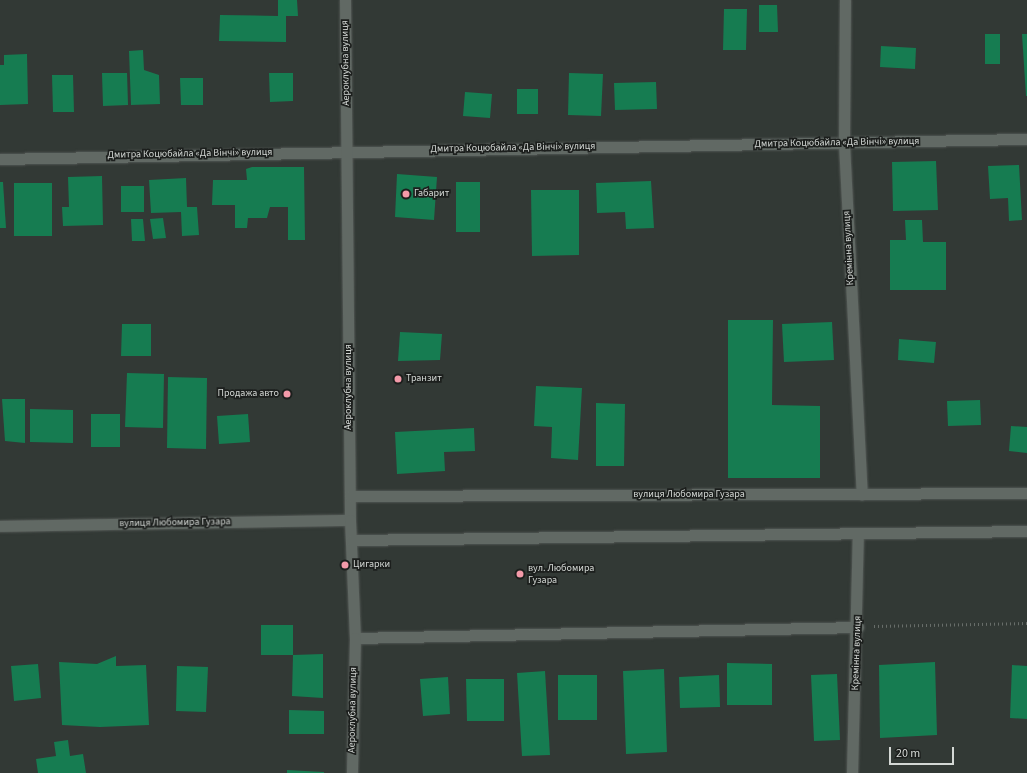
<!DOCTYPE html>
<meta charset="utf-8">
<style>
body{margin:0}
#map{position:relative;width:1027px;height:773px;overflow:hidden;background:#323935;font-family:"Source Sans 3",sans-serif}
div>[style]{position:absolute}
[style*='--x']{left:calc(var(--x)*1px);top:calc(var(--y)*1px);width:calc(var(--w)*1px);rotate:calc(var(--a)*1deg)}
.building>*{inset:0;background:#167c51}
.path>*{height:2.5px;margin-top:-1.25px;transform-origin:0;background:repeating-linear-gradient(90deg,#676d69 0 1px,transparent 0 4px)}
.roads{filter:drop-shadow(0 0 1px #525754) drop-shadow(0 0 1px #525754)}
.minor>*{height:11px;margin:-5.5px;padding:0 5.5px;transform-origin:5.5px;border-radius:5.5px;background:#616964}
.tertiary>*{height:11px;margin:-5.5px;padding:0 5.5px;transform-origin:5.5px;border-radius:5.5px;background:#616964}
.dots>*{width:11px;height:11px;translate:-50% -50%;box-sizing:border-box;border:2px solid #1c1f1d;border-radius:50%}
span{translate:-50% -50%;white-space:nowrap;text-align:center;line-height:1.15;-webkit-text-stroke:3.5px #1c1f1d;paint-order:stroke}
.street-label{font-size:10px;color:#d4d8d5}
.poi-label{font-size:10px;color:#d4d8d5}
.left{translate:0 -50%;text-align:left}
.right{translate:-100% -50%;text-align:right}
.scale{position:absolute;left:889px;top:747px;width:65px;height:18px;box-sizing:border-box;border:2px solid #d4d8d5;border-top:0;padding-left:5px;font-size:12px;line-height:14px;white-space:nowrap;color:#d4d8d5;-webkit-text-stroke:3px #1c1f1d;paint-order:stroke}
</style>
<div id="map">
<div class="building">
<div style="clip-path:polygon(278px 0,297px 0,298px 16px,286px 16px,286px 42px,219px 41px,220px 15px,278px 16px)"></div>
<div style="clip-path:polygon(759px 5px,777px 5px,778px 32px,759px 32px)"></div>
<div style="clip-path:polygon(724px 9px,747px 9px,746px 50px,723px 50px)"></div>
<div style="clip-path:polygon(985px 34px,1000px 34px,1000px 64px,985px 64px)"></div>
<div style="clip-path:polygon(1022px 34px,1027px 34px,1027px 96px,1026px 96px)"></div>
<div style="clip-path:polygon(881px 46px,916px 48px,915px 69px,880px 67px)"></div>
<div style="clip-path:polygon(143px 50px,144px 70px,159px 75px,160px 104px,131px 105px,129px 51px)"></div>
<div style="clip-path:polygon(27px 54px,28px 104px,0 105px,0 65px,4px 65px,4px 55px)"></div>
<div style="clip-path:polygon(102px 73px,127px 73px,128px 105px,103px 106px)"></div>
<div style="clip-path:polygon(269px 73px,293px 73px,293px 101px,270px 102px)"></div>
<div style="clip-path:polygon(569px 73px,603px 74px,601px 116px,568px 115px)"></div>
<div style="clip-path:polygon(52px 75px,73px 75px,74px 112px,53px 112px)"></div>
<div style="clip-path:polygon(180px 78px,203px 78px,203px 105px,181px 105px)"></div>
<div style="clip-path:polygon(656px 82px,657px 109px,615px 110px,614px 83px)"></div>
<div style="clip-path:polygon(517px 89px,538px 89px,538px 114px,517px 114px)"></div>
<div style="clip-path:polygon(465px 92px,492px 94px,490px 118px,463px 116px)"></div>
<div style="clip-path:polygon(936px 161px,938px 210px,893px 211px,892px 162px)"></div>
<div style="clip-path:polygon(1019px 165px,1022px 220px,1009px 221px,1008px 198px,990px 199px,988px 166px)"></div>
<div style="clip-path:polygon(252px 167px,304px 167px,305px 240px,288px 240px,288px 207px,270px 207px,267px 218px,248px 218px,247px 228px,235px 228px,235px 205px,212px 205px,213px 180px,247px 180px,246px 169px)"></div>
<div style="clip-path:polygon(397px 174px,437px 177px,434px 220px,395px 217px)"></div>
<div style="clip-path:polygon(102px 176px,103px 225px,63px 226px,62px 207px,69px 207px,68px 177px)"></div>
<div style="clip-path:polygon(186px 178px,187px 207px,197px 207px,199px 235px,182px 236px,181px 212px,151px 213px,149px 180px)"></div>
<div style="clip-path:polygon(651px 181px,654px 228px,626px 229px,625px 212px,597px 213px,596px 183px)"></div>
<div style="clip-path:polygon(0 182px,3px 182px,6px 228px,0 228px)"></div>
<div style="clip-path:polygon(456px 182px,480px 182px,480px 232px,456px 232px)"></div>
<div style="clip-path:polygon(14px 183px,52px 183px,52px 236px,14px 236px)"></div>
<div style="clip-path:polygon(121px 186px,144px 186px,144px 212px,121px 212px)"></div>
<div style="clip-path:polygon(531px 190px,579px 190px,579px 255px,532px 256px)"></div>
<div style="clip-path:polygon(163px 218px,166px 238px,153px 239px,150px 219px)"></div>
<div style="clip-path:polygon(131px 219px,143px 219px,145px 241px,132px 241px)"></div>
<div style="clip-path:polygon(905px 220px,922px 220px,923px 242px,946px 242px,946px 290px,890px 290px,890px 240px,906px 240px)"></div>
<div style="clip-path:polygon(728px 320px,773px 320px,772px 405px,820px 406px,820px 478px,728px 478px)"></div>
<div style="clip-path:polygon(832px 322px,834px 360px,784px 362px,782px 324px)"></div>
<div style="clip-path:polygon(122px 324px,151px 324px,151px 356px,121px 356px)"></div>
<div style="clip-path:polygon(400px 332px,442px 334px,440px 360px,398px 361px)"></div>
<div style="clip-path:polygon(899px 339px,936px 342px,934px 363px,898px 360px)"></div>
<div style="clip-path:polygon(127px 373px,164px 374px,163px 428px,125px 427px)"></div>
<div style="clip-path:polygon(168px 377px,207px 378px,206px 449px,167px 448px)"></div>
<div style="clip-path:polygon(536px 386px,582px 388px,578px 460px,551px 458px,552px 427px,534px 426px)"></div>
<div style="clip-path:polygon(2px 399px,25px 399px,25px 443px,5px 441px)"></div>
<div style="clip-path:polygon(980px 400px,981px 425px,948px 426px,947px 401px)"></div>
<div style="clip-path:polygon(596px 403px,625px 404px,624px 466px,596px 466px)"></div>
<div style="clip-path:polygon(30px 409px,73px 410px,73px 443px,30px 442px)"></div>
<div style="clip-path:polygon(91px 414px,120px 414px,120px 447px,91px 447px)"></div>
<div style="clip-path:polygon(248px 414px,250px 442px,219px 444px,217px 416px)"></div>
<div style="clip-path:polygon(1011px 426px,1027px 427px,1027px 453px,1009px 451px)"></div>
<div style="clip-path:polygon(474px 428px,475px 451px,444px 452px,445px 471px,397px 474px,395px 432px)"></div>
<div style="clip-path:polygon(261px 625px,293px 625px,293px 655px,261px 655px)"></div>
<div style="clip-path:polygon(323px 654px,323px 698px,292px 696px,293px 655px)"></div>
<div style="clip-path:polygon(116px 656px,116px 666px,146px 665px,149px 725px,100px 727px,62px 725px,59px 662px,97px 664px)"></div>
<div style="clip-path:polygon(935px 662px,937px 735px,880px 738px,879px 665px)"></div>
<div style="clip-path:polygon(727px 663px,772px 664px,772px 705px,727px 705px)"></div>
<div style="clip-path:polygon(38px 664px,41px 698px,14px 701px,11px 666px)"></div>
<div style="clip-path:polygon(1012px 665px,1027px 666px,1027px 719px,1010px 718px)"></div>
<div style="clip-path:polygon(177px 666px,208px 667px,206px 712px,176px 711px)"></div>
<div style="clip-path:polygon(664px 669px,667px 752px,626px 754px,623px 671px)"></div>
<div style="clip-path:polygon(545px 671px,550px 755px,522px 756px,517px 673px)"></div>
<div style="clip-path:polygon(837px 674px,840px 740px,814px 741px,811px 675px)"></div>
<div style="clip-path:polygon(558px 675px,597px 675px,597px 720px,558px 720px)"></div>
<div style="clip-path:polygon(719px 675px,720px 707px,680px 708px,679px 677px)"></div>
<div style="clip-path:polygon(448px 677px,450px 714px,423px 716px,420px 679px)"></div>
<div style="clip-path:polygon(466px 679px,504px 679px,504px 721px,467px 721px)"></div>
<div style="clip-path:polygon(289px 710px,324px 711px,324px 734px,289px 734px)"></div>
<div style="clip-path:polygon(68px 740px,70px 756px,83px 754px,86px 773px,38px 773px,36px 759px,56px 756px,54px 742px)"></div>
<div style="clip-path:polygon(287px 770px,324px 772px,324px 773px,287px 773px)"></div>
</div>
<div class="path">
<div style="--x:874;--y:626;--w:153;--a:-1.1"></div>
</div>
<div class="roads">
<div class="minor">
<div style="--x:845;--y:0;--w:143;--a:90.4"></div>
<div style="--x:844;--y:143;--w:352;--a:87.1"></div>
<div style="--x:0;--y:159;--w:1027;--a:-1.12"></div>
<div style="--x:0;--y:526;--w:350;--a:-1"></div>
<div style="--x:355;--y:638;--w:503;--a:-1.25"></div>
<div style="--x:852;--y:773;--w:240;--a:-88.6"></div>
</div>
<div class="tertiary">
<div style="--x:345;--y:0;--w:520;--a:89.45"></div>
<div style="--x:350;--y:520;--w:118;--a:87.6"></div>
<div style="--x:355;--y:638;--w:135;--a:91.3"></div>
<div style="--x:350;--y:496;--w:677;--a:-0.25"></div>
<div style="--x:351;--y:540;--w:676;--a:-0.76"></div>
</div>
</div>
<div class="dots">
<div style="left:406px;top:194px;background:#f39aa9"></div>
<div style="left:398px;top:379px;background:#f39aa9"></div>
<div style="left:287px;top:394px;background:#f39aa9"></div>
<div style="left:345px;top:565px;background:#f39aa9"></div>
<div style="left:520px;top:574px;background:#f39aa9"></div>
</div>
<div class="street-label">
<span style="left:346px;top:63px;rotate:-91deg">Аероклубна вулиця</span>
<span style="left:837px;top:143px;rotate:-1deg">Дмитра Коцюбайла «Да Вінчі» вулиця</span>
<span style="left:513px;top:148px;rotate:-1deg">Дмитра Коцюбайла «Да Вінчі» вулиця</span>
<span style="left:190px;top:154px;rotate:-1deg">Дмитра Коцюбайла «Да Вінчі» вулиця</span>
<span style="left:849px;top:248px;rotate:-93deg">Кремінна вулиця</span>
<span style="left:349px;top:387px;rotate:-90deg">Аероклубна вулиця</span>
<span style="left:689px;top:495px">вулиця Любомира Гузара</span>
<span style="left:175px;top:523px;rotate:-1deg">вулиця Любомира Гузара</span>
<span style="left:857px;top:653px;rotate:-88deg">Кремінна вулиця</span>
<span style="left:353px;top:710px;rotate:-89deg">Аероклубна вулиця</span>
</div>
<div class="poi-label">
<span class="left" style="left:414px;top:194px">Габарит</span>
<span class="left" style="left:406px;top:379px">Транзит</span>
<span class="right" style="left:279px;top:394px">Продажа авто</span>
<span class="left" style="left:353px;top:565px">Цигарки</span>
<span class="left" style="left:528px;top:574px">вул. Любомира<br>Гузара</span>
</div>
<div class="scale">20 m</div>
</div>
